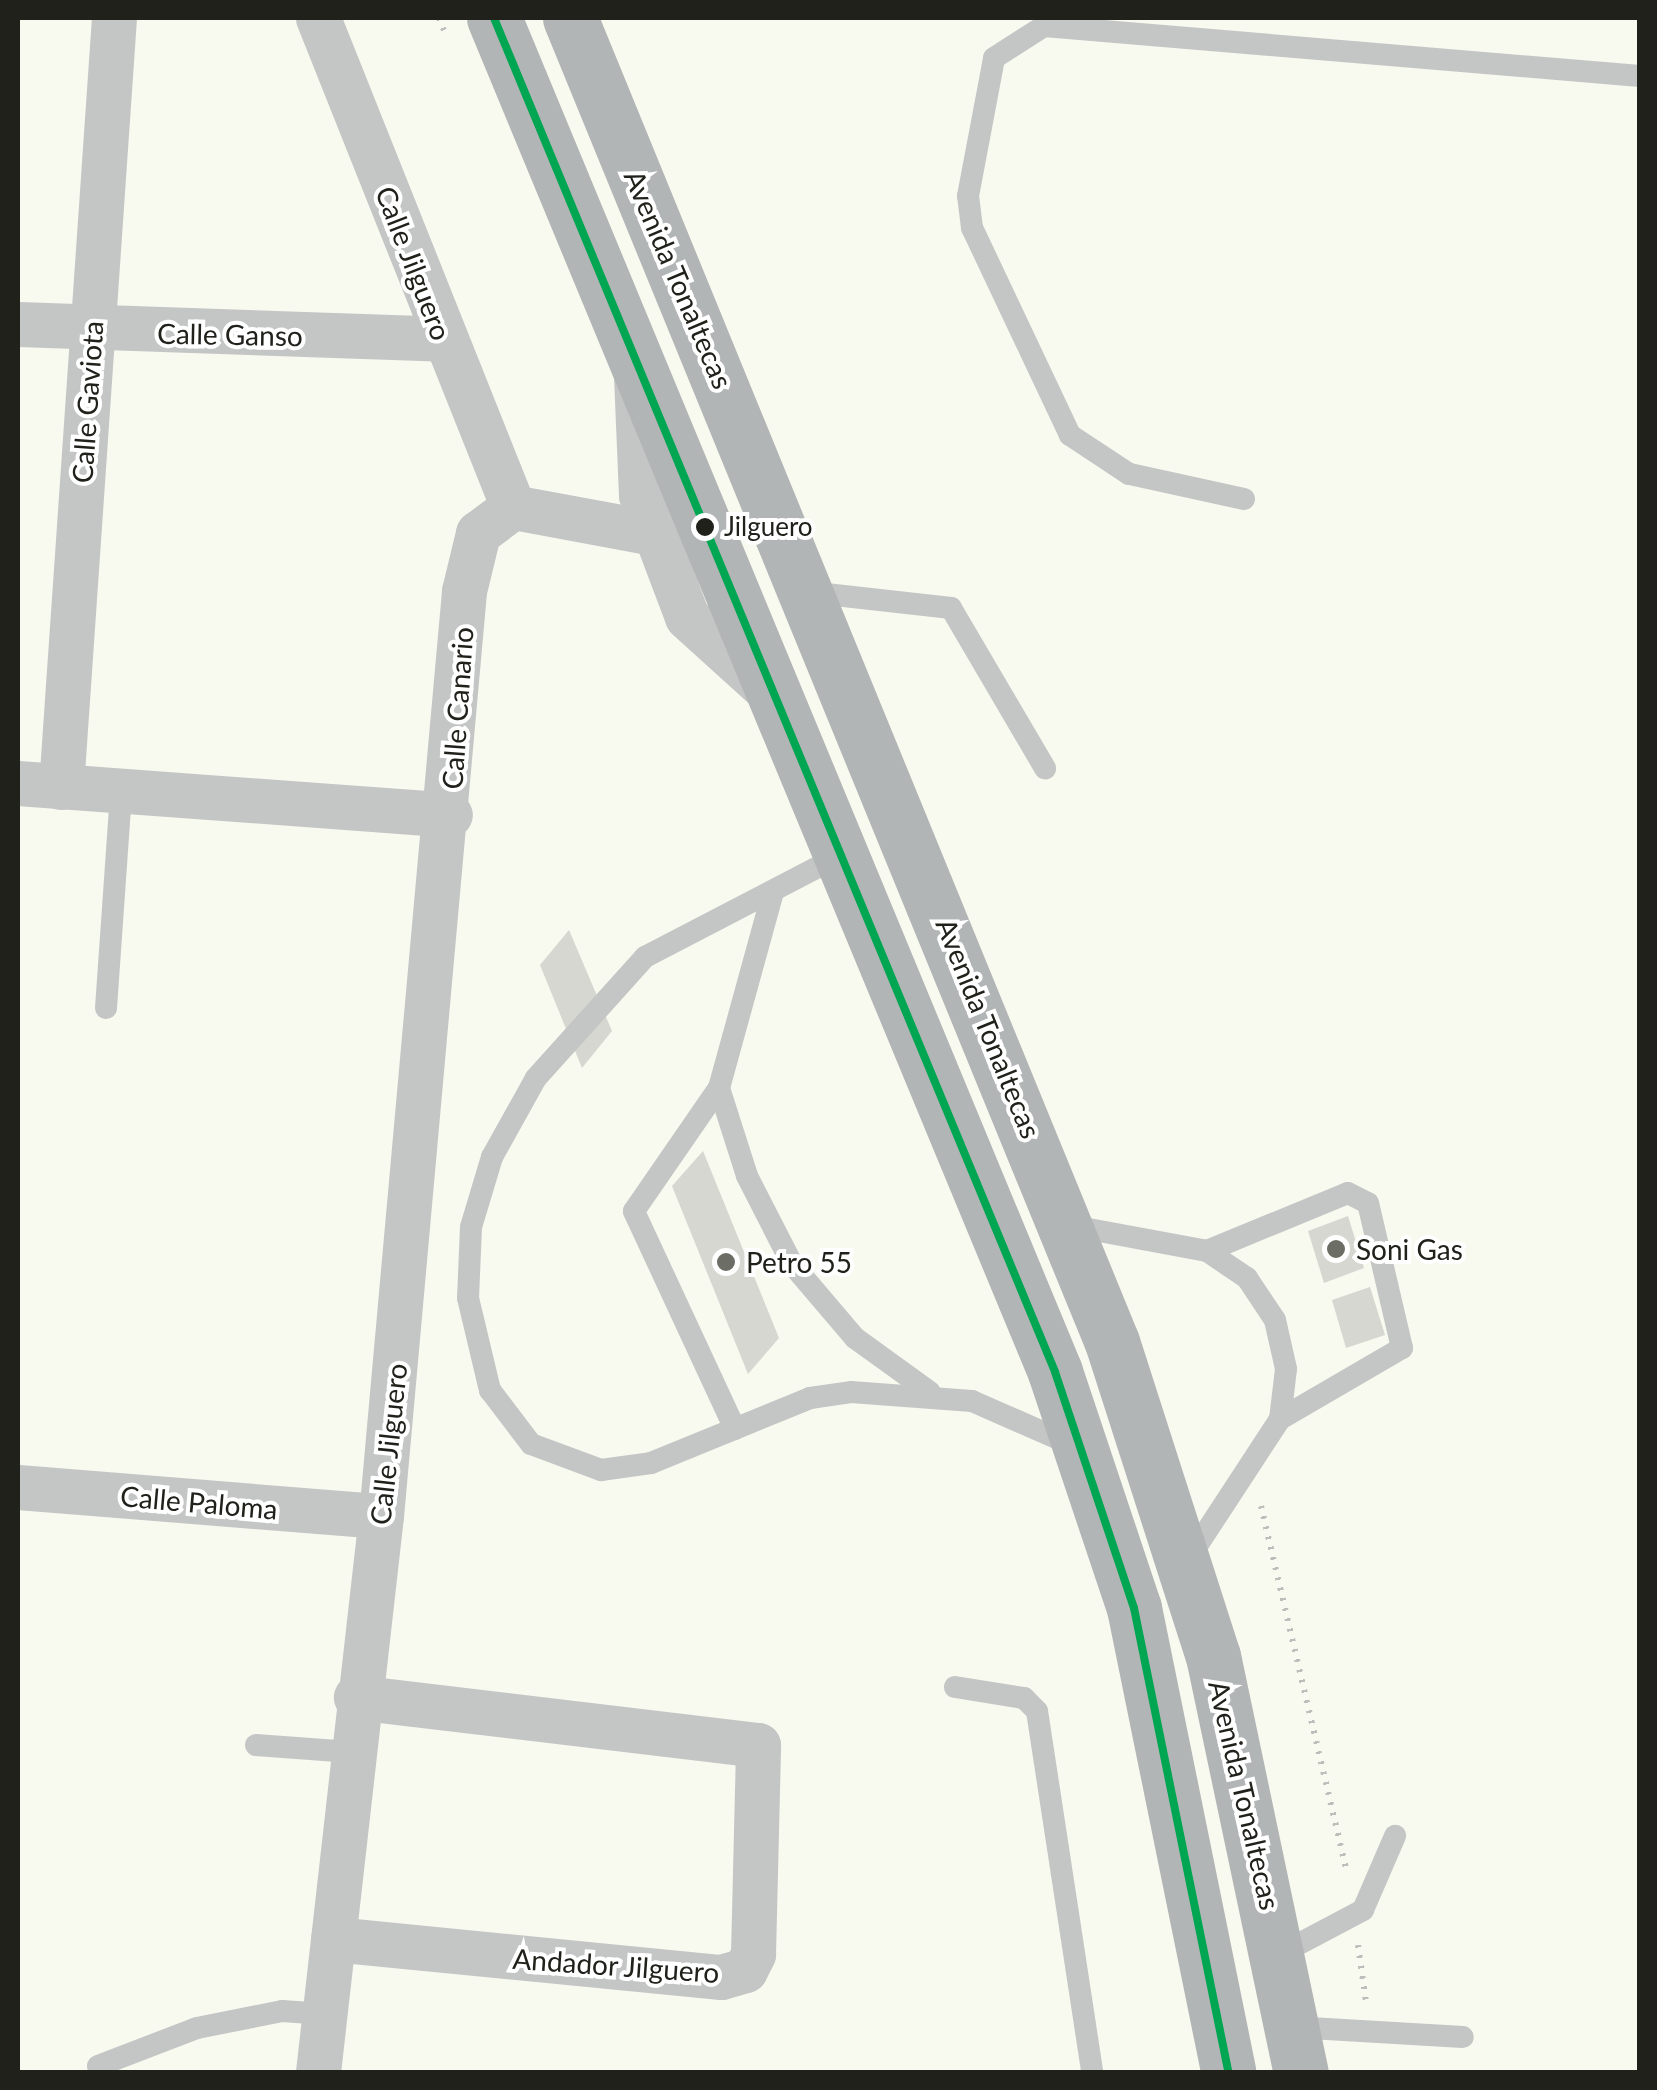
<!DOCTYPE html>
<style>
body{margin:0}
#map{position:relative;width:1657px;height:2090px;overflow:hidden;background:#f8f9ef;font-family:Lato,sans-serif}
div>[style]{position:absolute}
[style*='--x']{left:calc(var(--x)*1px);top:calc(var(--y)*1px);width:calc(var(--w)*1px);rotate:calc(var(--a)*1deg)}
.building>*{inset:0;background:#d6d7d0}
.path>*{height:6px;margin-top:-3px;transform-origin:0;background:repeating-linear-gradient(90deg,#bcbebb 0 2.5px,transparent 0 10.5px)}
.lane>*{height:22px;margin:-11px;padding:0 11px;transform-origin:11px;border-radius:11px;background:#c4c6c6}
.street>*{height:45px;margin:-22.5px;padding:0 22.5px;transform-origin:22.5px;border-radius:22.5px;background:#c4c6c6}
.primary>*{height:55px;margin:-27.5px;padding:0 27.5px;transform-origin:27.5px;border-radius:27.5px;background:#b2b5b5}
.bus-1>*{height:8px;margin:-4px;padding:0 4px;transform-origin:4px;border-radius:4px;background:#00a651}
.dots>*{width:28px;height:28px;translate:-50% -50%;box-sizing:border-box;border:5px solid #fff;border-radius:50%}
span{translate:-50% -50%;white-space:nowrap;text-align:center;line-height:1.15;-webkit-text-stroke:8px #fff;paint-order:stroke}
.bus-label{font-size:26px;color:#21211b}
.left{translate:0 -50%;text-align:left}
.street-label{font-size:28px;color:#21211b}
.poi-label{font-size:28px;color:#21211b}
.frame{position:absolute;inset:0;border:20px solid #21211b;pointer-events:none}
</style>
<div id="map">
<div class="building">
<div style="clip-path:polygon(569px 930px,612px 1031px,582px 1068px,540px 965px)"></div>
<div style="clip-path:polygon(703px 1151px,779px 1338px,748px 1374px,672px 1186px)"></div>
<div style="clip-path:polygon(1348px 1216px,1364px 1268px,1324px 1283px,1308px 1231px)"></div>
<div style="clip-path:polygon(1370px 1287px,1385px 1335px,1346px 1348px,1332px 1300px)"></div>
</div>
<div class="path">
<div style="--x:439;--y:18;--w:18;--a:68"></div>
<div style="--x:1261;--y:1506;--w:373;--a:76.8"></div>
<div style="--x:1358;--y:1945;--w:58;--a:82"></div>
</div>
<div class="lane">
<div style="--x:1244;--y:499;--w:118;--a:-167.7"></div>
<div style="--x:1129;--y:474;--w:71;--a:-146.5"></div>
<div style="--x:1070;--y:435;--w:229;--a:-115.3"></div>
<div style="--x:972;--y:228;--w:32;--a:-97"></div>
<div style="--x:968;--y:196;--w:140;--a:-79.3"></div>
<div style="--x:994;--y:58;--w:59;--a:-32.6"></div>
<div style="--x:1044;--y:26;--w:598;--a:4.8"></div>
<div style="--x:808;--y:592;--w:144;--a:6.4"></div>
<div style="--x:951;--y:608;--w:186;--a:59.6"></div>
<div style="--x:841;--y:855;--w:221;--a:152.5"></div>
<div style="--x:645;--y:957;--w:163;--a:132"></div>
<div style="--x:536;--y:1078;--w:90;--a:119.1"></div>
<div style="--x:492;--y:1157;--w:73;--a:106.7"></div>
<div style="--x:471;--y:1227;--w:71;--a:92.4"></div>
<div style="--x:468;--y:1298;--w:95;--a:76.6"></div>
<div style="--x:490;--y:1390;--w:68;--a:52.8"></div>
<div style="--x:531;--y:1444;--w:75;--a:20.4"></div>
<div style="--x:601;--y:1470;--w:50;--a:-8"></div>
<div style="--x:651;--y:1463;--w:172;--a:-22.2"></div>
<div style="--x:810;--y:1398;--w:41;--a:-8.3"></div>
<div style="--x:851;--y:1392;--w:121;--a:4.3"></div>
<div style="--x:972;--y:1401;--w:107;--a:23.7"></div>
<div style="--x:106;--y:1008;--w:218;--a:-86"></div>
<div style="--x:719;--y:1088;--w:92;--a:72.3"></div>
<div style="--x:747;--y:1176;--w:99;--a:62.9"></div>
<div style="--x:792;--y:1264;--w:97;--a:49.6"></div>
<div style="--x:855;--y:1338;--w:92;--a:35.8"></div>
<div style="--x:1067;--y:1225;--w:142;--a:10.5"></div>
<div style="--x:1207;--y:1251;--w:48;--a:34"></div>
<div style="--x:1247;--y:1278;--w:50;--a:56.3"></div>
<div style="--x:1275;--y:1320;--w:50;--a:77.3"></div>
<div style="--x:1286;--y:1369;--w:50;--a:96.8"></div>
<div style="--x:1280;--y:1419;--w:170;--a:123.2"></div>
<div style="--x:1207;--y:1251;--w:152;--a:-22.4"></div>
<div style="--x:1348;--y:1193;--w:22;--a:27"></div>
<div style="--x:1368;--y:1203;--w:149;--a:76.8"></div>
<div style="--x:1402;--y:1348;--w:141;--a:149.8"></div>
<div style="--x:735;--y:1429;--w:240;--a:-114.9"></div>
<div style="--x:634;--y:1211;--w:150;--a:-55.4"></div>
<div style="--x:719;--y:1088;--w:200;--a:-74.6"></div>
<div style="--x:955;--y:1687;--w:70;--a:9.1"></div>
<div style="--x:1024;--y:1698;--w:18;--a:45"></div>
<div style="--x:1037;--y:1711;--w:365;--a:81.3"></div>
<div style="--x:256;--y:1745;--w:95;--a:4.2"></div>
<div style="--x:1280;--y:1954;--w:94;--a:-27.9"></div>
<div style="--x:1363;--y:1910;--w:81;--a:-66.6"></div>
<div style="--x:1293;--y:2027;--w:170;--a:3.4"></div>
<div style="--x:98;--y:2066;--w:106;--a:-21"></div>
<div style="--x:197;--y:2028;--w:87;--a:-11.3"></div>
<div style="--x:282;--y:2011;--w:43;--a:4"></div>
</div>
<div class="street">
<div style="--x:318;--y:18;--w:526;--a:68.26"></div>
<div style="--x:18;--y:324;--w:425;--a:2"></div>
<div style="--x:636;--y:376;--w:119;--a:87.6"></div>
<div style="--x:641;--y:495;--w:130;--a:69.3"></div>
<div style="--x:687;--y:617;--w:116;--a:42.2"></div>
<div style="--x:18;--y:783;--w:433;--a:4.2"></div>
<div style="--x:61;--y:787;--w:771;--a:-86.06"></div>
<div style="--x:18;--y:1487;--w:364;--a:4.6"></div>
<div style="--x:333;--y:1939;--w:390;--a:5.6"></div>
<div style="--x:721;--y:1977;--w:25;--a:-16"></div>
<div style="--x:745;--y:1970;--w:18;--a:-63"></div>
<div style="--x:753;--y:1954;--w:209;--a:-88.6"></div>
<div style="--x:758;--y:1745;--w:405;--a:-173.2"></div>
<div style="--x:318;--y:2072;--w:560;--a:-83.54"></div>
<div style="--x:381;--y:1516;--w:929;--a:-84.87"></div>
<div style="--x:464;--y:591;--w:60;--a:-76.4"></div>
<div style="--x:478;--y:533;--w:44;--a:-36.6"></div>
<div style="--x:513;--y:507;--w:142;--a:10.5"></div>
</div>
<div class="primary">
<div style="--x:494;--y:18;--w:1466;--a:67.49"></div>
<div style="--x:1055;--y:1372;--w:249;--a:71.5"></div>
<div style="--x:1134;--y:1608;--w:473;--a:78.5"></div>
<div style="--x:570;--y:18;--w:1431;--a:67.74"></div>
<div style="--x:1112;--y:1342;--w:330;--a:72.2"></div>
<div style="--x:1213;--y:1656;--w:425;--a:78.1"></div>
</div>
<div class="bus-1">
<div style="--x:494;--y:18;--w:1466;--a:67.49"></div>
<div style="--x:1055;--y:1372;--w:249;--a:71.5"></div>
<div style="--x:1134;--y:1608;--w:473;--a:78.5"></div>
</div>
<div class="dots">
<div style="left:705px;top:527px;background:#21211b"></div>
<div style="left:1336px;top:1249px;background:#6c6d65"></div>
<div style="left:726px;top:1262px;background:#6c6d65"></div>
</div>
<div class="bus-label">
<span class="left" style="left:724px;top:527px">Jilguero</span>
</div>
<div class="street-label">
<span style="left:414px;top:263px;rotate:69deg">Calle Jilguero</span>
<span style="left:679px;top:279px;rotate:67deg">Avenida Tonaltecas</span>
<span style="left:230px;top:334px;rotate:1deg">Calle Ganso</span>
<span style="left:87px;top:402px;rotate:-86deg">Calle Gaviota</span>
<span style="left:457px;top:708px;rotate:-86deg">Calle Canario</span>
<span style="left:989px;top:1028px;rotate:68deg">Avenida Tonaltecas</span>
<span style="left:388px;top:1444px;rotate:-84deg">Calle Jilguero</span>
<span style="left:199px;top:1502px;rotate:5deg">Calle Paloma</span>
<span style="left:1245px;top:1795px;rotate:77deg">Avenida Tonaltecas</span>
<span style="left:616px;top:1965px;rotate:4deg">Andador Jilguero</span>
</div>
<div class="poi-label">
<span class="left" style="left:1356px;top:1249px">Soni Gas</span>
<span class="left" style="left:746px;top:1262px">Petro 55</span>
</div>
<div class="frame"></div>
</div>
